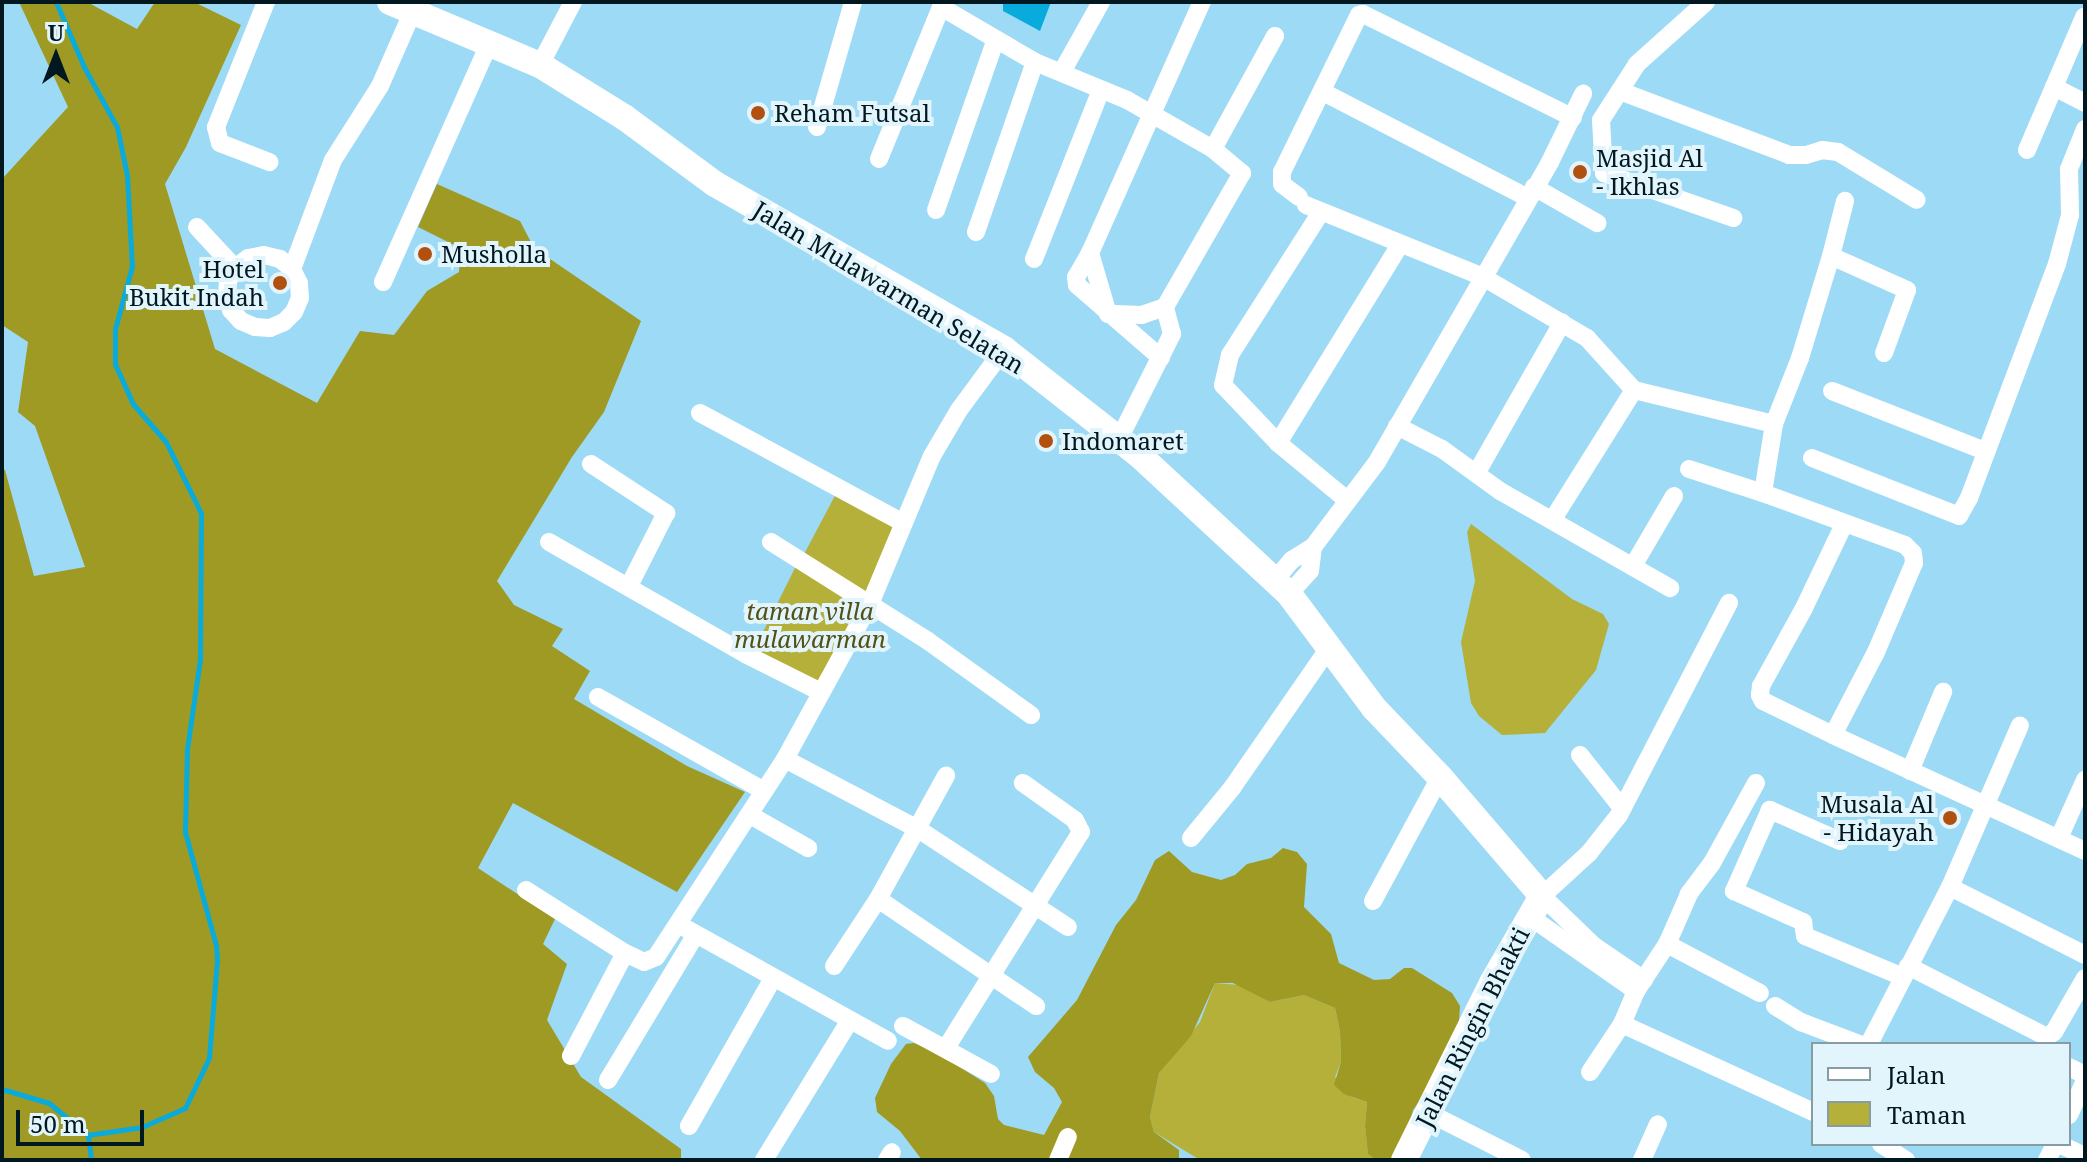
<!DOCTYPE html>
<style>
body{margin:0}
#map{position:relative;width:2087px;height:1162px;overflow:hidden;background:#9ddaf6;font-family:"Noto Serif",serif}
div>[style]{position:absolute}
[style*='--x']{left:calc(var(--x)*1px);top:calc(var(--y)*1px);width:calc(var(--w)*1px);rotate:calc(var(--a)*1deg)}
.green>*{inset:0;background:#b4b039}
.forest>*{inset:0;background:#9e9a23}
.water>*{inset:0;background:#08abdb}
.stream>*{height:5px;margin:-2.5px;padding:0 2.5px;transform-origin:2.5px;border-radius:2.5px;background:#08abdb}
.street>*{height:18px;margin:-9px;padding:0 9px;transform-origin:9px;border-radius:9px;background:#fff}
.secondary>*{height:26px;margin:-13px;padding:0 13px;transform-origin:13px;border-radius:13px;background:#fff}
.dots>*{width:22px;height:22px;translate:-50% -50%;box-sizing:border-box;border:4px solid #e2f4fc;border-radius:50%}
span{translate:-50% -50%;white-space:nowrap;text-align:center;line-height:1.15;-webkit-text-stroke:8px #e2f4fc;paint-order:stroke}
.poi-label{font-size:24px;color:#011821}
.left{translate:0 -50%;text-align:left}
.right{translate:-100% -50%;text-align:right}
.street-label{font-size:24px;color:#011821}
.park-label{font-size:24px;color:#535116;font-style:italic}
.frame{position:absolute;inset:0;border:4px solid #011821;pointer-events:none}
.legend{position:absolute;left:1811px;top:1042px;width:260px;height:104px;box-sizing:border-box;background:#e2f4fc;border:2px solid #889ca4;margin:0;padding:10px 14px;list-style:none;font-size:24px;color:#011821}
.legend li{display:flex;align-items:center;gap:16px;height:40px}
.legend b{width:40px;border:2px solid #889ca4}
.north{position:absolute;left:16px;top:16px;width:80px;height:80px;-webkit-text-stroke:6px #e2f4fc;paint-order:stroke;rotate:0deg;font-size:22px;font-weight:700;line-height:32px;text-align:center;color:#011821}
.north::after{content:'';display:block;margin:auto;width:28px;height:36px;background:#011821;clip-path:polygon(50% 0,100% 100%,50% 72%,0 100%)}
.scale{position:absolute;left:16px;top:1110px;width:128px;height:36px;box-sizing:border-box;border:4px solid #011821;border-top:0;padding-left:10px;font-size:24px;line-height:28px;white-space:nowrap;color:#011821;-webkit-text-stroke:6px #e2f4fc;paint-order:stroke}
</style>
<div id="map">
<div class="green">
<div style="clip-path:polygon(838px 490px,899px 515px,868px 599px,802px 558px)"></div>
<div style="clip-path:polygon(1471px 524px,1572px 599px,1603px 614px,1609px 624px,1596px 670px,1545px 733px,1502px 735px,1479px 716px,1471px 703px,1461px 642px,1475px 581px,1467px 532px)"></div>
<div style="clip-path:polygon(797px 564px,866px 605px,819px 688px,752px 654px)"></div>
<div style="clip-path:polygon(1215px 983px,1240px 985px,1270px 1002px,1304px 995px,1335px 1008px,1340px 1031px,1341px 1062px,1335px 1077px,1352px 1097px,1367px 1102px,1365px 1126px,1368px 1153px,1376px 1160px,1200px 1160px,1154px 1132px,1150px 1117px,1159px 1073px,1200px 1022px)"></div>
</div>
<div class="forest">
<div style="clip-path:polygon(19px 2px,87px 2px,137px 29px,155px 2px,194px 2px,241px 25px,186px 147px,165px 184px,215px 349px,317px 403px,360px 331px,394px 335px,427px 291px,459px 272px,460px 248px,418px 227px,437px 184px,520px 221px,534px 248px,641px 321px,604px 412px,572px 457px,497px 581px,514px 605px,563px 629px,552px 646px,590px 671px,574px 699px,687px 766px,745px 792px,677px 892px,513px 803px,478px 868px,555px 919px,543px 944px,567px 964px,547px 1020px,581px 1077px,681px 1149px,681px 1160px,2px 1160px,2px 468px,5px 470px,34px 576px,85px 567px,35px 426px,18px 412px,28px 342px,2px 325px,2px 179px,68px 107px)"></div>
<div style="clip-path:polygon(1283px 848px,1297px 852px,1307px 864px,1304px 907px,1331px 934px,1339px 963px,1374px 980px,1390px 979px,1404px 968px,1412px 968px,1452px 993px,1460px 1006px,1458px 1038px,1439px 1074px,1413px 1110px,1401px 1160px,1376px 1160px,1368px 1154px,1365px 1126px,1367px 1102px,1344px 1094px,1334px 1085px,1341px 1062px,1340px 1031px,1335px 1008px,1304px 995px,1270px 1002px,1233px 983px,1215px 983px,1191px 1036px,1159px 1073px,1150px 1117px,1154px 1132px,1179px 1150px,1179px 1160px,922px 1160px,900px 1131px,877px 1112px,875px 1098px,891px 1064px,906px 1044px,914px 1043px,936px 1052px,985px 1083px,994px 1096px,998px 1119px,1004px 1125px,1044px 1135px,1062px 1102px,1054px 1088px,1035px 1072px,1028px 1057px,1077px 1000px,1116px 925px,1136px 900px,1155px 860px,1169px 851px,1192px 872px,1221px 880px,1235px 875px,1247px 864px,1271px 858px)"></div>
</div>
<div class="water">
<div style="clip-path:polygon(1003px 2px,1051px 2px,1040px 31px,1003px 11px)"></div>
</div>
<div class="stream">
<div style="--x:56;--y:2;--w:71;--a:66.7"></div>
<div style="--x:84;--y:67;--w:68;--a:61.2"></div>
<div style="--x:117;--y:127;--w:49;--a:78.2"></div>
<div style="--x:127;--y:175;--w:91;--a:86.9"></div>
<div style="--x:132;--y:266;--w:65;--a:105.1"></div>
<div style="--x:115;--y:329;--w:35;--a:90"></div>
<div style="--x:115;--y:364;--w:44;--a:65.8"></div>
<div style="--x:133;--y:404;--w:50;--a:49"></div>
<div style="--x:166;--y:442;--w:79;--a:63.8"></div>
<div style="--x:201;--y:513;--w:146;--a:90.4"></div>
<div style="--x:200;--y:659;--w:91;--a:98.2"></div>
<div style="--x:187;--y:749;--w:83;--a:91.4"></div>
<div style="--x:185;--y:832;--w:117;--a:74.7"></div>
<div style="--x:216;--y:945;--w:15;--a:86"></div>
<div style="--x:217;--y:960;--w:98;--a:94.7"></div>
<div style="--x:209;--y:1058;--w:55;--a:115.6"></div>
<div style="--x:185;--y:1108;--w:47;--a:156.2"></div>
<div style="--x:142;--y:1127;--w:55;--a:171.6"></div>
<div style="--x:2;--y:1089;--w:49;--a:16.6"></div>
<div style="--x:49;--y:1103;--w:50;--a:39.4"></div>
<div style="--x:88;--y:1135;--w:25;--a:83"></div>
</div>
<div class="street">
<div style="--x:266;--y:2;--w:135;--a:111.8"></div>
<div style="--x:216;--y:127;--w:16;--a:76"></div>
<div style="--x:220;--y:143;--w:53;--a:21.2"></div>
<div style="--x:1706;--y:2;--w:93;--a:138.1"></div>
<div style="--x:1637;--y:64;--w:67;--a:122.7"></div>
<div style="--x:1601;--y:120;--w:53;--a:86.8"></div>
<div style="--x:1604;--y:173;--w:137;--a:19.2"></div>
<div style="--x:941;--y:7;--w:109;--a:30.3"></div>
<div style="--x:1035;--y:62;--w:100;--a:22.4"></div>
<div style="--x:1127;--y:100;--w:99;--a:29.7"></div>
<div style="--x:1213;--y:149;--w:38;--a:40"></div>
<div style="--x:1242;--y:173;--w:155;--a:119.9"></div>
<div style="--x:1165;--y:307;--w:24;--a:161"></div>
<div style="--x:1142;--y:315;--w:34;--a:-178"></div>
<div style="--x:540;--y:65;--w:71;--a:-62.4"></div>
<div style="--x:1063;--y:70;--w:78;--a:-60.8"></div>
<div style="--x:2054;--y:87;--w:35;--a:27"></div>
<div style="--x:1620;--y:91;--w:181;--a:20.7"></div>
<div style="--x:1789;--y:155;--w:17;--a:0"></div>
<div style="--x:1806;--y:155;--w:17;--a:-17"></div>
<div style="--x:1822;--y:150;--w:16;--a:7"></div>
<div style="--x:1838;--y:152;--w:92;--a:31.3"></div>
<div style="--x:1323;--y:92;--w:231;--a:27.3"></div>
<div style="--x:817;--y:127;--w:130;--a:-73.9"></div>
<div style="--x:1213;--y:149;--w:129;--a:-61.2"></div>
<div style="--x:2027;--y:150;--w:145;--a:-66.8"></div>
<div style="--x:879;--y:159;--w:170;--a:-67.8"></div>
<div style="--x:1534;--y:187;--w:73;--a:29.7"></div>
<div style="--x:1299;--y:197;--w:21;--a:-143"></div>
<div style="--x:1282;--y:184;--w:12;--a:-90"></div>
<div style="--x:1282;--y:172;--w:175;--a:-63.9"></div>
<div style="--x:1359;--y:15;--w:4;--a:-14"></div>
<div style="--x:1363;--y:14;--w:234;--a:26.3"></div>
<div style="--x:1306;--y:205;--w:191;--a:22.1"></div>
<div style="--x:1483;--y:277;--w:121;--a:30.4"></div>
<div style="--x:1587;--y:338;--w:70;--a:47.9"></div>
<div style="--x:1634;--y:390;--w:144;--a:13.7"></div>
<div style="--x:936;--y:210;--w:181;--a:-70.7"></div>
<div style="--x:1321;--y:212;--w:169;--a:122.5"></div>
<div style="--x:1230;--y:355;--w:31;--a:103"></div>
<div style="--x:1223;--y:385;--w:80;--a:46.5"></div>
<div style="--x:1278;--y:443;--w:89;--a:39.6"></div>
<div style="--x:197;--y:227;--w:56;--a:47.2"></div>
<div style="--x:976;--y:232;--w:180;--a:-70.9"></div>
<div style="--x:1090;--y:253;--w:28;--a:120"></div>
<div style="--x:1076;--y:277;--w:8;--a:83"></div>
<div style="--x:1077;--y:285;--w:111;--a:41"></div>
<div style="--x:1831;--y:256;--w:57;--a:-75.7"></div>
<div style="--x:1034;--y:259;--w:182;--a:-68.4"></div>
<div style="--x:292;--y:269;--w:16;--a:-140"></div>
<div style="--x:280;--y:259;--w:16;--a:-166"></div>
<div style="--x:264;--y:255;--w:16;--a:169"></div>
<div style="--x:248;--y:258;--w:16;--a:142"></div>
<div style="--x:235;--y:268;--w:15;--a:118"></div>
<div style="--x:228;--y:281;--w:15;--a:94"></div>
<div style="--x:227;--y:296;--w:15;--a:74"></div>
<div style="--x:231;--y:310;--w:15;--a:48"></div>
<div style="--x:241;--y:321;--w:15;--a:23"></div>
<div style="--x:255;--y:327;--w:15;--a:4"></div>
<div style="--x:270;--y:328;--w:15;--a:-23"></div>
<div style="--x:284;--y:322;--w:14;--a:-45"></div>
<div style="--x:294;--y:312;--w:15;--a:-67"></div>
<div style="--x:300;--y:298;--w:15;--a:-94"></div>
<div style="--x:299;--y:283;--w:16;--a:-117"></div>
<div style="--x:292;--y:269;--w:116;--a:-69.4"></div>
<div style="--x:333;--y:160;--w:88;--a:-57.6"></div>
<div style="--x:380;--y:86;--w:82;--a:-66.3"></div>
<div style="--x:383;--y:282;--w:261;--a:-66"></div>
<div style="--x:1108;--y:314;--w:64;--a:-106.4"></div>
<div style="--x:1090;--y:253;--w:275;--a:-66"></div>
<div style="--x:1884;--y:353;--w:67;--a:-69.9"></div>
<div style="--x:1907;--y:290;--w:83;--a:-155.9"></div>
<div style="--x:1831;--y:256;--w:107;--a:106.9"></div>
<div style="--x:1800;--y:358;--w:71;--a:111.5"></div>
<div style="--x:1774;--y:424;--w:70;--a:99.1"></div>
<div style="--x:1763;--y:493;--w:151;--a:20.1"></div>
<div style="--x:1905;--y:545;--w:11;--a:45"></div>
<div style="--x:1913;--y:553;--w:10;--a:84"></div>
<div style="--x:1914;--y:563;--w:97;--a:113.1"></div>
<div style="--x:1876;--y:652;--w:93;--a:117.4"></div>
<div style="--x:1833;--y:735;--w:277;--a:24.7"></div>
<div style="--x:1832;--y:391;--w:164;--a:21.4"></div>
<div style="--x:700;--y:413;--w:230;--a:28.4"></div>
<div style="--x:1397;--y:426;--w:51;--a:27.1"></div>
<div style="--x:1442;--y:449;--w:72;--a:35.9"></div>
<div style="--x:1500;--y:491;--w:196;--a:29.7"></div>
<div style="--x:1119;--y:439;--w:118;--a:-63.2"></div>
<div style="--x:1172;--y:334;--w:28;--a:-105"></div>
<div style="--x:1278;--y:443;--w:233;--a:-58.4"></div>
<div style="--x:1812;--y:458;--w:158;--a:21.5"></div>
<div style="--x:1959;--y:516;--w:21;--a:-61"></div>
<div style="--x:1969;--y:498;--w:250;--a:-69.4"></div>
<div style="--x:2057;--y:264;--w:51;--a:-75.1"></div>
<div style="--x:2070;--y:215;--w:46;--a:-91.2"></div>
<div style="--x:2069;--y:169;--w:43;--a:-68.2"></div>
<div style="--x:591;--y:464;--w:90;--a:33.2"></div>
<div style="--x:666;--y:513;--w:82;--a:116.9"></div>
<div style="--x:1689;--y:469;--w:78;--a:18"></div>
<div style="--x:1477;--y:472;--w:172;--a:-60.3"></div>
<div style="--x:1553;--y:519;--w:152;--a:-57.9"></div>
<div style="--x:549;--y:542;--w:228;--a:29.7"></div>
<div style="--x:747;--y:655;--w:83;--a:26.6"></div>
<div style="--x:771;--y:542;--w:186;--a:32.2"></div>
<div style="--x:928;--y:641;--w:127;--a:35.7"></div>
<div style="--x:1633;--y:566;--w:81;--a:-59.6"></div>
<div style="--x:1275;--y:580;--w:26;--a:-50"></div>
<div style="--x:1292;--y:560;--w:25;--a:-32"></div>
<div style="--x:1313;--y:547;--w:106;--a:-53"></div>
<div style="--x:1377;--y:462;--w:346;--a:-60"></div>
<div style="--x:1550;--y:162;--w:76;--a:-64.1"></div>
<div style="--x:1289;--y:594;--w:31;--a:-48"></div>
<div style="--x:1310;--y:571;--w:24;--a:-83"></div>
<div style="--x:598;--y:697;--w:191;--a:29.5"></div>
<div style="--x:1833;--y:735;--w:78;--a:-154.1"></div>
<div style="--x:1763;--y:701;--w:7;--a:-117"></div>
<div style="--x:1760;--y:695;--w:9;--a:-84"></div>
<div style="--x:1761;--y:686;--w:89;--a:-61.1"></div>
<div style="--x:1804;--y:608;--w:93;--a:-64.5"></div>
<div style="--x:1580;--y:755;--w:68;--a:51.6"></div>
<div style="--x:785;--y:759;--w:150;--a:27.8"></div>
<div style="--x:918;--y:829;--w:179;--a:33.2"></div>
<div style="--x:1910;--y:771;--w:86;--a:-67.3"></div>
<div style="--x:1756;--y:783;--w:91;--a:118.8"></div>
<div style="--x:1712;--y:863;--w:39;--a:127"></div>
<div style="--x:1689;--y:894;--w:55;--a:113.7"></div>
<div style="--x:1667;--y:944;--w:56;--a:123.4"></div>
<div style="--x:1636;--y:991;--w:36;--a:113"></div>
<div style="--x:1622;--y:1024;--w:210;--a:24.7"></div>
<div style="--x:750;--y:815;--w:67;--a:29.6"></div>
<div style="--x:1191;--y:838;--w:65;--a:-50.6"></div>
<div style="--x:1232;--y:788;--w:170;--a:-55.3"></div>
<div style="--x:2059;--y:838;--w:64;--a:-65.9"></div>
<div style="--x:1840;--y:841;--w:77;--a:-156.1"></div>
<div style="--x:1770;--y:810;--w:89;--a:114"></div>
<div style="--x:1734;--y:891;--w:76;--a:24.2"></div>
<div style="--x:1803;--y:922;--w:14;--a:82"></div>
<div style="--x:1805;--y:936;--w:106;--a:22.7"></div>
<div style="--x:1950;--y:887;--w:151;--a:26.7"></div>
<div style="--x:526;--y:890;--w:117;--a:32.5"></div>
<div style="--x:878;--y:899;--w:191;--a:34.1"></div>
<div style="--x:1373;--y:901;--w:141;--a:-61.6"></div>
<div style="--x:1529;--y:916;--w:131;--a:35"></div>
<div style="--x:678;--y:924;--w:240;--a:29.1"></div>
<div style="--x:1667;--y:944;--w:105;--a:27.8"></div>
<div style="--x:834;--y:966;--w:80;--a:-56.7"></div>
<div style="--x:878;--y:899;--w:141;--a:-61.1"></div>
<div style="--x:1908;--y:966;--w:156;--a:27.1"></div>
<div style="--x:2047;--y:1037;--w:9;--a:-36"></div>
<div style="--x:2054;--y:1032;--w:62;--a:-60.1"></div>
<div style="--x:1644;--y:980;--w:60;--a:-145.8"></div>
<div style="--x:1594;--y:946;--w:72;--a:-136.1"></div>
<div style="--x:1542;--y:896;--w:64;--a:-42.5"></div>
<div style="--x:1589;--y:853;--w:48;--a:-51.7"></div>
<div style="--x:1619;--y:815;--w:239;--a:-62.6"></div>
<div style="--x:1775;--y:1006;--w:31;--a:32"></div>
<div style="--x:1801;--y:1022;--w:62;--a:20.8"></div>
<div style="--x:903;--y:1026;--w:100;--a:28.6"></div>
<div style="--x:1869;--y:1044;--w:177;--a:-62.7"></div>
<div style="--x:1950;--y:887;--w:176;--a:-66.6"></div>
<div style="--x:946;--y:1048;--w:255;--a:-58"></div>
<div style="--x:1081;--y:832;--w:13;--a:-117"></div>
<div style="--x:1075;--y:820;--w:64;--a:-144.6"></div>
<div style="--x:571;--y:1056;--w:116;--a:-62.3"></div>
<div style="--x:625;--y:953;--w:21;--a:25"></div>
<div style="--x:644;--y:962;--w:13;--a:-23"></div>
<div style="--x:656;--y:957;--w:236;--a:-56.9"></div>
<div style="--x:785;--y:759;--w:177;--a:-61.3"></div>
<div style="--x:870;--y:604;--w:160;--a:-67.3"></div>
<div style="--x:932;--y:456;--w:53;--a:-59.6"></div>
<div style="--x:959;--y:410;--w:76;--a:-53.6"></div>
<div style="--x:2069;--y:1067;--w:18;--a:27"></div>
<div style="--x:1590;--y:1072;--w:58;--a:-56.3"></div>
<div style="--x:608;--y:1080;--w:170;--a:-58.9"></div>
<div style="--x:1427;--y:1112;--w:106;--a:26.8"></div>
<div style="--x:2069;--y:1115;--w:38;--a:-65"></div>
<div style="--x:689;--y:1126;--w:170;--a:-60.4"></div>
<div style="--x:1881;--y:1144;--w:30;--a:33"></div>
<div style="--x:2059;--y:1144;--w:29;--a:25"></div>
<div style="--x:764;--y:1160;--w:164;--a:-58.4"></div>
<div style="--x:887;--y:1160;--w:9;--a:-58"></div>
<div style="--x:1058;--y:1160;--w:25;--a:-67"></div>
<div style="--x:1642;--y:1160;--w:39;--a:-66"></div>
<div style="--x:2047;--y:1160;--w:18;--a:-63"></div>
</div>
<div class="secondary">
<div style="--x:390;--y:2;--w:163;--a:22.8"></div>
<div style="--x:540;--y:65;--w:99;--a:31.8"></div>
<div style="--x:624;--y:117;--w:113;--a:36.4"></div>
<div style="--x:715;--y:184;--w:333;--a:29.7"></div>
<div style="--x:1004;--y:349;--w:170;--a:38.1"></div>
<div style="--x:1138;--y:454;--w:206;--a:42.8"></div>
<div style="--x:1289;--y:594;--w:142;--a:53.3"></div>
<div style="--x:1374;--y:708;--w:95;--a:46.3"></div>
<div style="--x:1440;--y:777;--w:157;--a:49.4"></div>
<div style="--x:1542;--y:896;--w:100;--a:119.9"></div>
<div style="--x:1492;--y:983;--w:198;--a:116.4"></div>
</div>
<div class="dots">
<div style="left:758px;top:113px;background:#b25010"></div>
<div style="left:1580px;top:172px;background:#b25010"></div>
<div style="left:425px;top:254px;background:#b25010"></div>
<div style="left:280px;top:283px;background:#b25010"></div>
<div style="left:1046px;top:441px;background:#b25010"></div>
<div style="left:1950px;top:818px;background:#b25010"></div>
</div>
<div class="poi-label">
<span class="left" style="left:774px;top:113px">Reham Futsal</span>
<span class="left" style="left:1596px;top:172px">Masjid Al<br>- Ikhlas</span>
<span class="left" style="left:441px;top:254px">Musholla</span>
<span class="right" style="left:264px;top:283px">Hotel<br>Bukit Indah</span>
<span class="left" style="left:1062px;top:441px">Indomaret</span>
<span class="right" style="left:1934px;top:818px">Musala Al<br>- Hidayah</span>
</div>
<div class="street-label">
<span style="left:889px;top:287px;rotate:31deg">Jalan Mulawarman Selatan</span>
<span style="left:1472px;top:1027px;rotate:-63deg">Jalan Ringin Bhakti</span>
</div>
<div class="park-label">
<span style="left:810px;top:625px">taman villa<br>mulawarman</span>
</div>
<div class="frame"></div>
<ul class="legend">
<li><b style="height:10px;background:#fff"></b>Jalan</li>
<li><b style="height:22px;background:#b4b039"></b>Taman</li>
</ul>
<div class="north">U</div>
<div class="scale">50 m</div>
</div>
